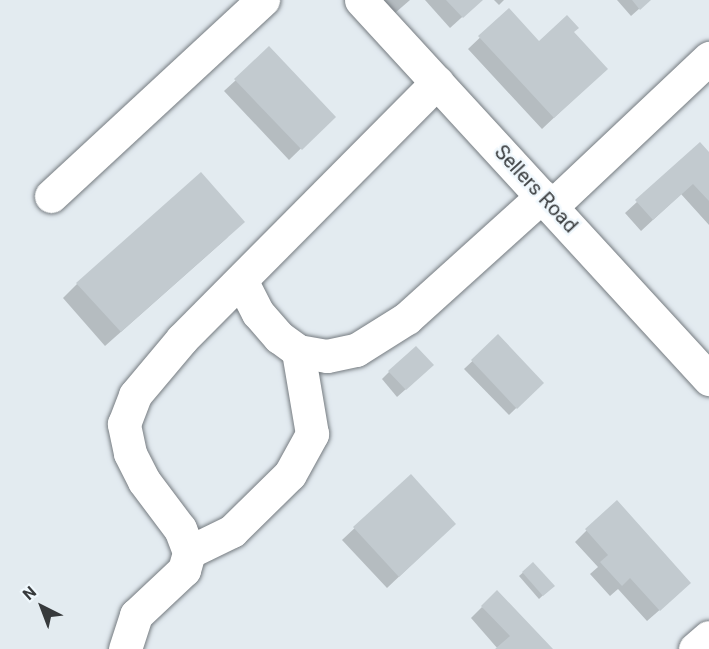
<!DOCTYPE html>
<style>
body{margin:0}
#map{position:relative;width:709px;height:649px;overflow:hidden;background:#e3ebf0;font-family:Roboto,sans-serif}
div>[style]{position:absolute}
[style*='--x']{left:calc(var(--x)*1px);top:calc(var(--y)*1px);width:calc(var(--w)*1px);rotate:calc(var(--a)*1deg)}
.shadow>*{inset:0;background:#0003}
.building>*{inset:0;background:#c2cacf}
.roads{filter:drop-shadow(0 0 2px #757b80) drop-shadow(0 0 2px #757b80)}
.minor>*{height:33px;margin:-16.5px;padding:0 16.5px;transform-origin:16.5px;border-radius:16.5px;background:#fff}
span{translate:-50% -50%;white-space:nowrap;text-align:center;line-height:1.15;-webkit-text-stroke:5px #f0f8fd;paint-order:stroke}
.street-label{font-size:20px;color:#373a3c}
.north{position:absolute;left:12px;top:577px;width:60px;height:60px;-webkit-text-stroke:4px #f0f8fd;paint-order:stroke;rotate:318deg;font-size:16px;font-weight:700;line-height:24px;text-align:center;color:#373a3c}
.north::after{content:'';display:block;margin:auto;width:21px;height:27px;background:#373a3c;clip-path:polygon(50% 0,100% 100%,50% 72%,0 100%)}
</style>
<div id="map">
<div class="shadow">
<div style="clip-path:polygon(383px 0,410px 0,395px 13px)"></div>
<div style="clip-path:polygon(425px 0,481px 0,450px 28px)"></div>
<div style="clip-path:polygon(494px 0,504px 0,499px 5px)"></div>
<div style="clip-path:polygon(617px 0,649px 0,631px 16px)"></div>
<div style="clip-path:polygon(509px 10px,539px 43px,594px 80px,542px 129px,468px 49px)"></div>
<div style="clip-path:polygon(236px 80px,322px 128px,289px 160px,224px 91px)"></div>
<div style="clip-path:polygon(700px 144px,709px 155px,709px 225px,681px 194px,641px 231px,625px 213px)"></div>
<div style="clip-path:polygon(228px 237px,105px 346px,63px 298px,77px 284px)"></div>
<div style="clip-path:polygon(498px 337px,542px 383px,509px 415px,464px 369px)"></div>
<div style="clip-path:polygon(389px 372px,424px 373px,397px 397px,382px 379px)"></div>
<div style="clip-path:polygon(410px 476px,443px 535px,387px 588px,342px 540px)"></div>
<div style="clip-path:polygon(587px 530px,678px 594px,647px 621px,618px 589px,610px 596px,590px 574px,598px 567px,575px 542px)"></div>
<div style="clip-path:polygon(533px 564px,553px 586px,539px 599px,519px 576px)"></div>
<div style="clip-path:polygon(482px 607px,551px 649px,498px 649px,471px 618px)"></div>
</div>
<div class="building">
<div style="clip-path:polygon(446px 0,483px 0,463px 18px)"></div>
<div style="clip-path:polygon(632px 0,651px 0,640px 10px)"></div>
<div style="clip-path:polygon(509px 8px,539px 41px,567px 15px,579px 28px,574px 32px,608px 69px,554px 118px,478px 36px)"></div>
<div style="clip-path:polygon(269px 46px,336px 117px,302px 150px,234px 79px)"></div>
<div style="clip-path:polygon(700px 142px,709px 152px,709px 201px,693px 184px,653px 220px,635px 200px)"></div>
<div style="clip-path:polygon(201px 172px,245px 222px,121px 332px,76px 283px)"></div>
<div style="clip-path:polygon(498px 334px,544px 383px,517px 409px,471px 360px)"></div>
<div style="clip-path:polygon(416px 346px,434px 365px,406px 390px,388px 371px)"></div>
<div style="clip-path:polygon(411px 474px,456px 524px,399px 577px,353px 527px)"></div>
<div style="clip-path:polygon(617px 500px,691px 583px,660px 611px,630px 578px,622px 586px,600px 562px,608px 555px,585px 529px)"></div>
<div style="clip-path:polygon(533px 562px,555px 586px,543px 596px,522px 572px)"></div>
<div style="clip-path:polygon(497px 590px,553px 649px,495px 649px,510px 636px,481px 606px)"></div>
</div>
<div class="roads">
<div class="minor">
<div style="--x:361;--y:0;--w:515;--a:47.44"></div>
<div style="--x:51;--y:196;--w:289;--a:-42.8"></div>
<div style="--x:552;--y:206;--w:216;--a:-43.3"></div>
<div style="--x:241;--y:280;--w:37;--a:63"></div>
<div style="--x:258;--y:313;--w:32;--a:49"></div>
<div style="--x:279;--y:337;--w:24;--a:36"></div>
<div style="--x:298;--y:351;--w:29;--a:10"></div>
<div style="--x:327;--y:356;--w:30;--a:-12"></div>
<div style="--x:356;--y:350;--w:60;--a:-32.1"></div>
<div style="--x:407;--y:318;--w:182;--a:-42.1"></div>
<div style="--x:189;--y:552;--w:48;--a:-26"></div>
<div style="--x:232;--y:531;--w:81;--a:-44.5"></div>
<div style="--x:290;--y:474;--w:46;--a:-61.2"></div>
<div style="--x:312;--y:434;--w:84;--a:-99.6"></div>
<div style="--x:125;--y:649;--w:36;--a:-72"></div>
<div style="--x:136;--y:615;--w:66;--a:-43.2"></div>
<div style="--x:184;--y:570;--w:19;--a:-74"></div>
<div style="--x:189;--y:552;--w:25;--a:-111"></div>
<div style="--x:180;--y:529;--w:60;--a:-126.9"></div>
<div style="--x:144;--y:481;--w:31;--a:-117"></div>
<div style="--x:130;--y:453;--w:30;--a:-102"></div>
<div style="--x:124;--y:424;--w:31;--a:-69"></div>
<div style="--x:135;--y:395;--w:73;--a:-50"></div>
<div style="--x:182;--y:339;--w:362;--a:-45.2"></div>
<div style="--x:695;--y:649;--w:18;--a:-41"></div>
</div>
</div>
<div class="street-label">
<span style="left:536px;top:189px;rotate:47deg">Sellers Road</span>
</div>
<div class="north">N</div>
</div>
